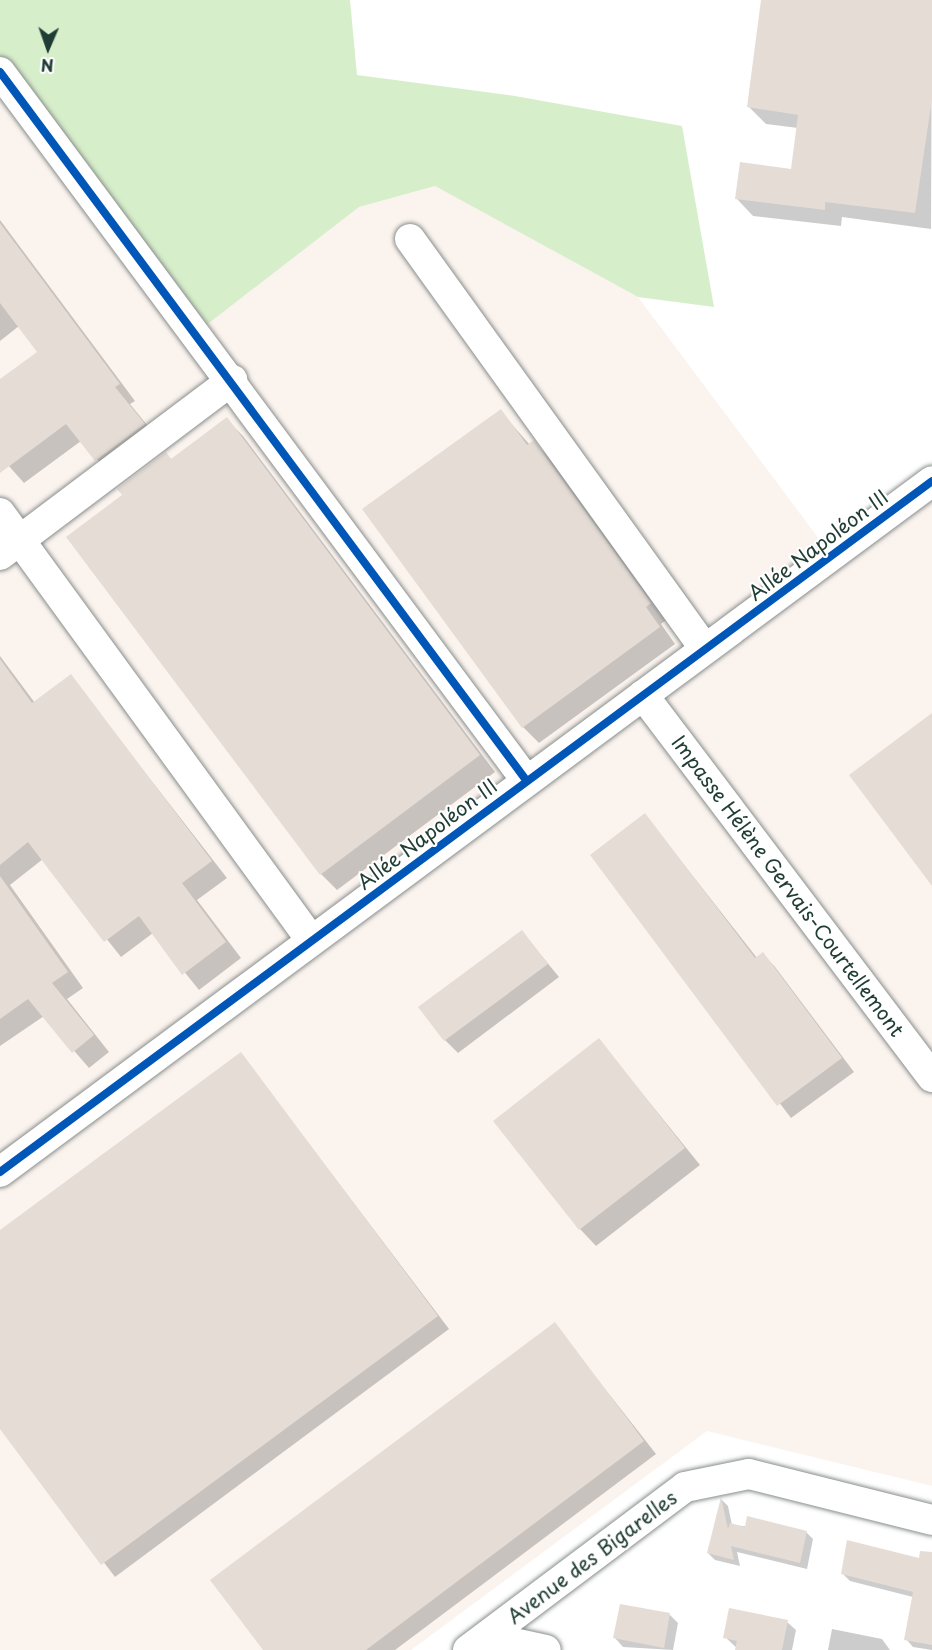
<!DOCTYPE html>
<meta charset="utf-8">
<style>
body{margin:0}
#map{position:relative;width:932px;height:1650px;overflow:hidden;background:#fff;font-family:"Playpen Sans",sans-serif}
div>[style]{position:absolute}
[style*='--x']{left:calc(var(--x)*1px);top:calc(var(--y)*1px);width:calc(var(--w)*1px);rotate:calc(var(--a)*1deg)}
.built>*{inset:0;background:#fbf3ee}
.green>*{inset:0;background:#d7eeca}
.shadow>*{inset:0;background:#0003}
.building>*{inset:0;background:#e5dcd5}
.roads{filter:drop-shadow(0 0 2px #898f8d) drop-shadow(0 0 2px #898f8d)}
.minor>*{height:30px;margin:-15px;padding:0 15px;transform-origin:15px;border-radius:15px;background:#fff}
.cycleway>*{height:8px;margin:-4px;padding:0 4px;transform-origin:4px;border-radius:4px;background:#0057b8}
span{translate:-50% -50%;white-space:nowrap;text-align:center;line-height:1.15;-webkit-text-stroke:4.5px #fff;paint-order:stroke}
.street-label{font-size:20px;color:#1f3d34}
.north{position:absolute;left:18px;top:18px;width:60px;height:60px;-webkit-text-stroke:4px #fff;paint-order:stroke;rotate:182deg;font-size:16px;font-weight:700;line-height:24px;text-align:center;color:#1f3d34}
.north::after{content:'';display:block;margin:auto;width:21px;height:27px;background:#1f3d34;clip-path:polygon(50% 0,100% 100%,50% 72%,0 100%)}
</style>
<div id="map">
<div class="built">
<div style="clip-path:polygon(0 72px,196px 332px,359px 207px,435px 186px,638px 297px,831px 555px,932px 481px,932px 1486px,707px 1431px,411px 1650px,0 1650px)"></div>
</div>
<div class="green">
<div style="clip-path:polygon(0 0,350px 0,357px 75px,515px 96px,682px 126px,714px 307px,638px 297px,435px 186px,359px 207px,196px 333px,0 72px)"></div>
</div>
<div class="shadow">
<div style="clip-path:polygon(763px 0,932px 0,931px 229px,842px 217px,841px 226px,753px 216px,737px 199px,792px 171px,798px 128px,766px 124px,749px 107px)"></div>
<div style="clip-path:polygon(0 220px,135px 401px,130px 404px,160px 441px,113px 477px,81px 441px,24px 483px,0 456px,0 381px,39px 352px,19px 326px,0 341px)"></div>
<div style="clip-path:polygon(500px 411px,530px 445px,534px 442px,550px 459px,666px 620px,661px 624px,675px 644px,539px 743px,523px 727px)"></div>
<div style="clip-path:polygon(226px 419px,243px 436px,495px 772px,337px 890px,321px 874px,124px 496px,166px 453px,172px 460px)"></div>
<div style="clip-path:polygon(0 656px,35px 703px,70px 676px,227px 878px,197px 900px,241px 958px,199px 990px,153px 933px,121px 957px,43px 859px,10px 885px,83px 988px,67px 999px,109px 1052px,89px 1068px,44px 1016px,0 1046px)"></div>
<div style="clip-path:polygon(645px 815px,757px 958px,763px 954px,775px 967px,854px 1072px,791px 1118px,592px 856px)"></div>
<div style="clip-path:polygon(522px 932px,559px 977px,458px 1053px,445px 1040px)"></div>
<div style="clip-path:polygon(599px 1040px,700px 1165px,596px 1246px,580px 1229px)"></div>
<div style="clip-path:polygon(241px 1054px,449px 1329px,115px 1577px,0 1426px,0 1232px)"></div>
<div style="clip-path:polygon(554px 1324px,656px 1454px,395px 1650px,265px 1650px)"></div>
<div style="clip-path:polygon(722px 1500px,728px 1506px,732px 1525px,806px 1532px,813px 1539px,807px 1569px,737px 1552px,740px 1566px,715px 1560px,708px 1553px)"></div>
<div style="clip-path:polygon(932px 1563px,932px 1650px,913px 1647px,906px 1639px,913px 1597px,850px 1581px,842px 1573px)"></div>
<div style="clip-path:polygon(670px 1615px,678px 1623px,673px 1650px,623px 1647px,615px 1638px)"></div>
<div style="clip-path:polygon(787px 1622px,796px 1630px,792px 1650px,739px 1650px,725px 1637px)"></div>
<div style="clip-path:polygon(832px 1629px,882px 1639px,890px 1650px,828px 1650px)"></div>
</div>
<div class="building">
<div style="clip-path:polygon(761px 0,932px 0,932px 99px,915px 213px,825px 202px,825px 210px,735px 199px,740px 162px,791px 169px,798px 115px,747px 107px)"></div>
<div style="clip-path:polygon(0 223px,120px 384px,115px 387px,145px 424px,95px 461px,66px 424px,0 473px,0 379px,37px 352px,0 303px)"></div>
<div style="clip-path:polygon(501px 409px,527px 445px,534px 440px,651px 603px,646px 607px,660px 627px,522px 728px,362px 509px)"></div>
<div style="clip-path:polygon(227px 417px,480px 755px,320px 875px,66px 537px,122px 495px,117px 489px,166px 452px,171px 459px)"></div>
<div style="clip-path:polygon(0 659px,32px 703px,71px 674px,212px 861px,182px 883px,226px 942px,182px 975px,139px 916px,104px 942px,28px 842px,0 865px)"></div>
<div style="clip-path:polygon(932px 713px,932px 886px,849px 775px)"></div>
<div style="clip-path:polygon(645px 813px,755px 958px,763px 952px,842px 1058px,777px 1106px,590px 855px)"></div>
<div style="clip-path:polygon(0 876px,68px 972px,52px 983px,94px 1035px,72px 1053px,28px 999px,0 1019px)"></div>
<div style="clip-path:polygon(522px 930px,548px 964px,444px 1041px,418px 1007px)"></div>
<div style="clip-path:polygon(599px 1038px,685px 1148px,579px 1230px,493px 1121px)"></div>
<div style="clip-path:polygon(241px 1052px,438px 1316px,101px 1565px,0 1429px,0 1230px)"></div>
<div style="clip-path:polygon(555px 1322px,644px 1441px,366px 1650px,263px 1650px,210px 1580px)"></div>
<div style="clip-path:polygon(721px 1497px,728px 1529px,730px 1523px,745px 1527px,747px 1516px,807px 1531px,800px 1563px,731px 1546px,734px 1560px,707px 1553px)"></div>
<div style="clip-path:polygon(847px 1540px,919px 1558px,920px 1551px,932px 1552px,932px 1645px,904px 1640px,913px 1592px,841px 1574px)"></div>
<div style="clip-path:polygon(620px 1604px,670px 1613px,664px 1648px,613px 1638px)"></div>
<div style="clip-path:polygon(729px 1608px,788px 1620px,782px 1650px,735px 1650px,737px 1641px,723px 1638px)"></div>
</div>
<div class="roads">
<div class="minor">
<div style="--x:0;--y:72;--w:882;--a:53.39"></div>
<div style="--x:410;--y:239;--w:505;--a:54.26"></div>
<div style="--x:0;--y:513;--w:528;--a:53.93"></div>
<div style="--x:0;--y:555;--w:291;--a:-37"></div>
<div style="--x:643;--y:695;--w:479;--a:52.9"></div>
<div style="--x:0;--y:1172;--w:1160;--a:-36.55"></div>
<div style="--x:486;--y:1637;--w:61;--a:12.2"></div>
<div style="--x:468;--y:1650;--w:271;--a:-36.9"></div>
<div style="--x:685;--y:1487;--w:65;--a:-11.5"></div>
<div style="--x:749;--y:1474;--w:189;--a:14.1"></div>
</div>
</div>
<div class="cycleway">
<div style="--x:0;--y:72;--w:882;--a:53.39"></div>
<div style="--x:0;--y:1172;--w:1160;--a:-36.55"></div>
</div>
<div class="street-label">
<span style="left:818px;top:545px;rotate:-37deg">Allée Napoléon III</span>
<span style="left:427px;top:834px;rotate:-37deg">Allée Napoléon III</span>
<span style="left:788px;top:886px;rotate:53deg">Impasse Hélène Gervais-Courtellemont</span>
<span style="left:592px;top:1557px;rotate:-37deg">Avenue des Bigarelles</span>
</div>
<div class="north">N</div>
</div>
